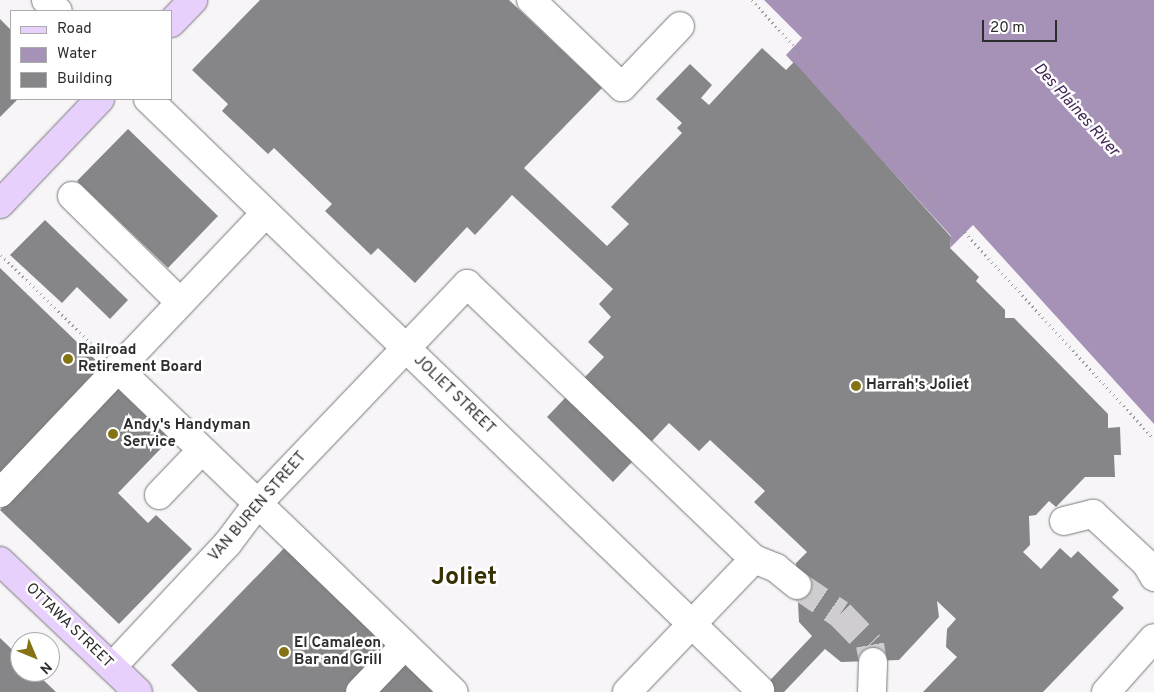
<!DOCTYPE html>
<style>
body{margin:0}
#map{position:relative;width:1154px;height:692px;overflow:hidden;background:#f7f5f8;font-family:Overpass,sans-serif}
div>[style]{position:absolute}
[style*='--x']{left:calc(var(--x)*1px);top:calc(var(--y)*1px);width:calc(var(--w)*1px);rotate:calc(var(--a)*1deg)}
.water>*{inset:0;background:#a692b7}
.building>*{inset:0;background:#868587}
.minor-tunnel>*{height:28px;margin-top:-14px;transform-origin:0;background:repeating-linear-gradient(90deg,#cfcdd0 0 28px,transparent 0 42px)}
.path>*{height:3px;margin-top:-1.5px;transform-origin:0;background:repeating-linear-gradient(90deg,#989799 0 1px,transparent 0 5px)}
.roads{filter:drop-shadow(0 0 1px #787779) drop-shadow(0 0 1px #787779)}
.minor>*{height:28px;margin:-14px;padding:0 14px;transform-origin:14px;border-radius:14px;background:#fff}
.major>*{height:28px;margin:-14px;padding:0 14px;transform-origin:14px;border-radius:14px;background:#e8d0fc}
.dots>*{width:14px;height:14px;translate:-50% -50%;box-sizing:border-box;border:2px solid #fff;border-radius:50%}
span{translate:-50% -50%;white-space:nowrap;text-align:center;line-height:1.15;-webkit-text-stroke:5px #fff;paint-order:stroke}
.poi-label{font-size:15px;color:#2d2d2e;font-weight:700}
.left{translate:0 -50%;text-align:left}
.street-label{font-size:15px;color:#2d2d2e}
.water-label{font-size:16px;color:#412556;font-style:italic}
.town-label{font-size:25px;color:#373004;font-weight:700}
.legend{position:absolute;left:10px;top:10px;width:162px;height:90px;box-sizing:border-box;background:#fff;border:1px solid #ababab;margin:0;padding:6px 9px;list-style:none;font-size:15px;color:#2d2d2e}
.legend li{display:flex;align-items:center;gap:10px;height:25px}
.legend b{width:25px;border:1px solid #ababab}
.north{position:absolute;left:10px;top:632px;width:50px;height:50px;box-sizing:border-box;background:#fff;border:1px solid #ababab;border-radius:50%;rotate:135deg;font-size:14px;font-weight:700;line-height:20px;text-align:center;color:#2d2d2e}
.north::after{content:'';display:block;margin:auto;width:18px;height:22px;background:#837314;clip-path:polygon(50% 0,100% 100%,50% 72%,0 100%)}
.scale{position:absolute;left:982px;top:20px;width:75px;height:22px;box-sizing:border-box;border:2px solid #2d2d2e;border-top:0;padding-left:6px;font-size:15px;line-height:18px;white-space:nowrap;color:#2d2d2e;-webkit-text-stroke:4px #fff;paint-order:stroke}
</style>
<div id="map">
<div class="water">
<div style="clip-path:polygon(764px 0,1154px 0,1154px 424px,973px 225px,950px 248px,951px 236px,786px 55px,802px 38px)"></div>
</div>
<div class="building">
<div style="clip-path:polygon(260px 0,509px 0,602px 88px,524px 168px,607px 246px,629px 224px,611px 207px,682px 133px,677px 128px,682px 123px,656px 99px,690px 64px,712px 85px,701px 98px,709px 105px,762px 48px,786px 70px,794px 62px,951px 237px,950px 248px,979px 277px,976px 281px,1005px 310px,1005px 318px,1014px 318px,1108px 414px,1108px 428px,1120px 427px,1121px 455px,1114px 455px,1115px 477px,1085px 477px,1056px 507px,1049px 501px,1036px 515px,1029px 516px,1030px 545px,1023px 552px,1041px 569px,1060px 548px,1071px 558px,1078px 551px,1119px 590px,1112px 597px,1124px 608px,1043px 692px,923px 692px,957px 657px,946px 647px,947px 629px,956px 619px,937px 601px,939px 617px,899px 660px,841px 662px,825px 649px,784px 692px,759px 692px,812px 636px,799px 622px,796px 563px,807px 552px,754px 502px,765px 491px,710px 440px,699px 451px,669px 423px,613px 482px,547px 417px,604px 357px,588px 342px,611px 317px,599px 304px,613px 289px,512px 195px,475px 235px,467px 227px,415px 283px,378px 248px,371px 255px,325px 211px,332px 204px,274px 148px,268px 154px,222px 111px,228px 104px,192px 70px)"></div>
<div style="clip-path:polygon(0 19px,11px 30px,11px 99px,18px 99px,0 117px)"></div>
<div style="clip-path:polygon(128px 129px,218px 216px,168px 268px,77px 181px)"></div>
<div style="clip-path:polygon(45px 220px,128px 300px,110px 319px,77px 287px,62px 303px,10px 255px)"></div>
<div style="clip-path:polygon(0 268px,105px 369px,0 479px)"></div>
<div style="clip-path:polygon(115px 386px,170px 439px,118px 493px,148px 523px,156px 515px,192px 549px,119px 624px,0 510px)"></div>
<div style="clip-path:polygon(289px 543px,393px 645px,348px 692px,198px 692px,171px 665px)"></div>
<div style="clip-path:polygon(0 638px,20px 657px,20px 672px,35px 672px,56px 692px,0 692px)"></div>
<div style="clip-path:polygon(402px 656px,440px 692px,368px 692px)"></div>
</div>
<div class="minor-tunnel">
<div style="--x:797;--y:585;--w:52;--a:34"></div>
<div style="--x:840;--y:614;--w:43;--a:45.9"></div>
<div style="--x:870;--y:645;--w:17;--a:80"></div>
</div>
<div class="path">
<div style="--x:752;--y:0;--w:595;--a:47.52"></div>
<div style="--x:1;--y:255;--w:137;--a:44.4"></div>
</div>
<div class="roads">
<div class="minor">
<div style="--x:46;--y:0;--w:16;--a:43"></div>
<div style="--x:531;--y:0;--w:126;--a:43.7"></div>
<div style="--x:622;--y:87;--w:84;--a:-46.4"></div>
<div style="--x:148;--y:99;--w:851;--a:44"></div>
<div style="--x:72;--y:196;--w:151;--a:44.5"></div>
<div style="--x:117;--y:368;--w:467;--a:43.9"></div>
<div style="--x:0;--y:493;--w:386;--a:-46.5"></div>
<div style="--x:159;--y:495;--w:62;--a:-46.3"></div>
<div style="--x:1064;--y:521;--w:30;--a:-14"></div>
<div style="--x:1093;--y:514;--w:72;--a:42.8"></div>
<div style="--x:1146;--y:563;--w:16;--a:60"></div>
<div style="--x:754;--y:559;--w:24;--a:22"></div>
<div style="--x:776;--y:568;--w:27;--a:39"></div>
<div style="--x:112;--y:667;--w:170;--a:-46.9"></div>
<div style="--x:228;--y:543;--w:50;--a:-53.1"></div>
<div style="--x:258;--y:503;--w:303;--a:-46.3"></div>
<div style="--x:467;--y:284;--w:397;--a:43.8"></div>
<div style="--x:754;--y:559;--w:184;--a:133.7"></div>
<div style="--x:360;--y:692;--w:65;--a:-46.2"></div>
<div style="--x:872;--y:692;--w:30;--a:-88"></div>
<div style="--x:1106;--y:692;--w:72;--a:-48.4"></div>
</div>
<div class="major">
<div style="--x:171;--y:23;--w:32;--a:-46"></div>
<div style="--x:0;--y:204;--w:145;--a:-46.4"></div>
<div style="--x:0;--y:561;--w:190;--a:43.5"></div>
</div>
</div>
<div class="dots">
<div style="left:68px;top:359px;background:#837314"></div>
<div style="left:856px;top:386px;background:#837314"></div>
<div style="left:113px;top:434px;background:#837314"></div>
<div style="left:284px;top:652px;background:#837314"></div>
</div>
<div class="poi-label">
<span class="left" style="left:78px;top:359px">Railroad<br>Retirement Board</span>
<span class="left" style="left:866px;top:386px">Harrah's Joliet</span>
<span class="left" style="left:123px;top:434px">Andy's Handyman<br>Service</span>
<span class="left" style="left:294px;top:652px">El Camaleon<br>Bar and Grill</span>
</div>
<div class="street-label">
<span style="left:454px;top:395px;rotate:44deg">JOLIET STREET</span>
<span style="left:258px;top:507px;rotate:-49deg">VAN BUREN STREET</span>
<span style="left:69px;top:626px;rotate:44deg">OTTAWA STREET</span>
</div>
<div class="water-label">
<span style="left:1076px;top:110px;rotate:48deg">Des Plaines River</span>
</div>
<div class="town-label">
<span style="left:464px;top:578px">Joliet</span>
</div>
<ul class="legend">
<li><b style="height:6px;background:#e8d0fc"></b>Road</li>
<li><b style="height:14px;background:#a692b7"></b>Water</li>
<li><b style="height:14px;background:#868587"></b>Building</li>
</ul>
<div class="north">N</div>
<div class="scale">20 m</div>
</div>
